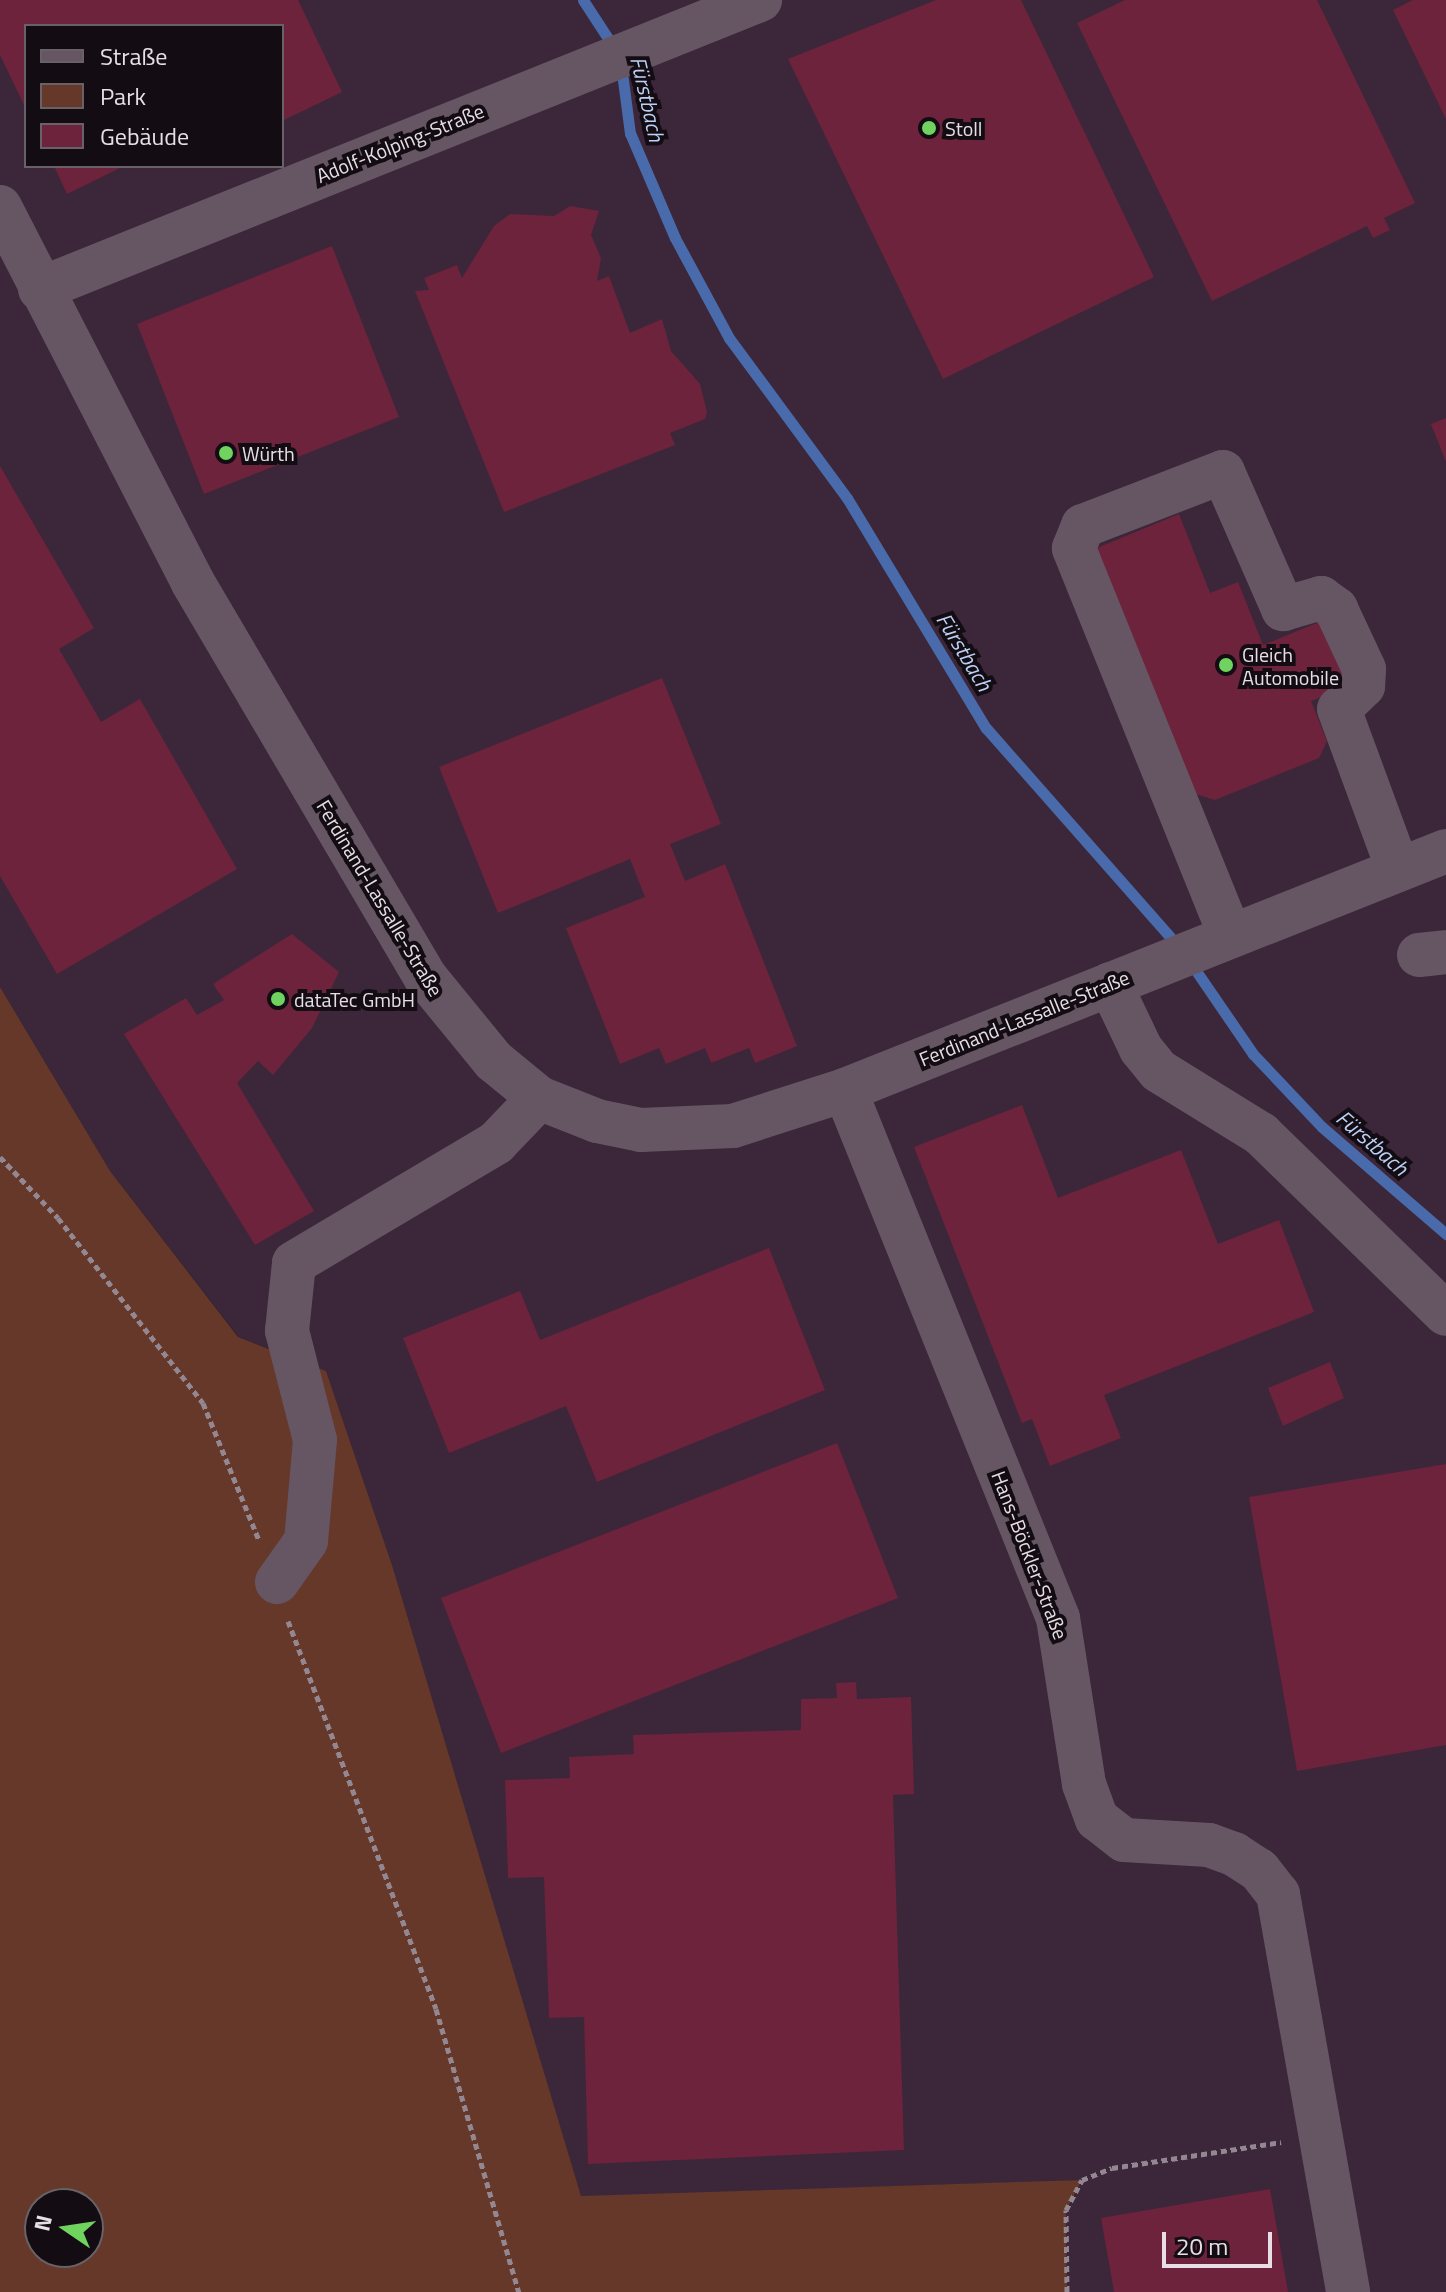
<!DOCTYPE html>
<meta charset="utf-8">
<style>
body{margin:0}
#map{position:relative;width:1446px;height:2292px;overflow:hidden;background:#2f212e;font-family:"Titillium Web",sans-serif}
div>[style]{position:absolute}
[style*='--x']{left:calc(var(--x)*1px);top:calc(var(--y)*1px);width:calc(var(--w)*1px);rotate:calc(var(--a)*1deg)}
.built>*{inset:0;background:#3b2739}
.green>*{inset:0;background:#65382a}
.stream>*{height:11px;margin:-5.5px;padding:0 5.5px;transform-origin:5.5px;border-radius:5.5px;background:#496bab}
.building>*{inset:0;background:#6d233b}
.path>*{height:5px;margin-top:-2.5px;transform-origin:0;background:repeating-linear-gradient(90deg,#938792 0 6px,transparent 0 10px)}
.minor>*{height:44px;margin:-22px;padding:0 22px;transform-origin:22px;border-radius:22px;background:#665664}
.dots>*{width:22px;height:22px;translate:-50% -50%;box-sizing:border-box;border:4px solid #130d13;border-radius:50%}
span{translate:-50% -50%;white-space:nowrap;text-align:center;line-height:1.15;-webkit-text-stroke:8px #130d13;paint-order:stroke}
.poi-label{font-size:20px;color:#e8dee6}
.left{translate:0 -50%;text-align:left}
.street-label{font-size:20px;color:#e8dee6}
.water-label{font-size:22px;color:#bbd0f4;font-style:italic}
.legend{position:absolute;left:24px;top:24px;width:260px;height:144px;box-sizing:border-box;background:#130d13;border:2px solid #686167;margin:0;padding:10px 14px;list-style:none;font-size:24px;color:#e8dee6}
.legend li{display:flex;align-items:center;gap:16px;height:40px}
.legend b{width:40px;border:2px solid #686167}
.north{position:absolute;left:24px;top:2188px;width:80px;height:80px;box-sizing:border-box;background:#130d13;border:2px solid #686167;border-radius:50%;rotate:283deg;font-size:22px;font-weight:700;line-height:32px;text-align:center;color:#e8dee6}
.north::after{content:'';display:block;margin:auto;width:28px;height:36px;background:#70d35f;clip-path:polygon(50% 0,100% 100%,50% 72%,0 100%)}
.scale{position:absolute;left:1162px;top:2232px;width:110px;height:36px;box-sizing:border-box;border:4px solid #e8dee6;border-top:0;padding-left:10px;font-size:24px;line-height:28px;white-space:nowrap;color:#e8dee6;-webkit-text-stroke:6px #130d13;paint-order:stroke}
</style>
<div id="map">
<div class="built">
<div style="clip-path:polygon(evenodd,0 0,1446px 0,1446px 2292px,1067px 2292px,1066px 2210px,1081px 2180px,581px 2197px,392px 1565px,326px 1371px,239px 1337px,110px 1171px,0 987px,0 0,26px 26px,282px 26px,282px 166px,26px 166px,26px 26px)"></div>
</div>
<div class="green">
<div style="clip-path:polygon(evenodd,0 987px,110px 1171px,238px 1337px,326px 1371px,392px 1565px,581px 2196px,1082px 2180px,1066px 2210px,1067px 2292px,0 2292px,0 987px,40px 2204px,88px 2204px,88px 2252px,40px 2252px,40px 2204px)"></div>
</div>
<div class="stream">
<div style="--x:583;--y:0;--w:59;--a:56.9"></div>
<div style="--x:621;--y:65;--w:69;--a:82.5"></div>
<div style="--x:630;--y:133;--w:114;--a:66.8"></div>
<div style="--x:675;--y:238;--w:114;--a:61.6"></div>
<div style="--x:729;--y:338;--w:199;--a:53.6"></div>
<div style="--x:847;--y:498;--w:269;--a:58.9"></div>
<div style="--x:986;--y:728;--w:293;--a:48.6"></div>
<div style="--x:1190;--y:962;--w:112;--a:55.6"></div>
<div style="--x:1253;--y:1054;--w:100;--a:46.6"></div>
<div style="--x:1322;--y:1127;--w:164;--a:40.8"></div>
</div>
<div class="building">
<div style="clip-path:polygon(0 0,298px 0,342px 92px,282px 121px,282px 26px,26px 26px,26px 109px,0 55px)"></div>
<div style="clip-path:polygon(936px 0,1021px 0,1154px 277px,943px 379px,788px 59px)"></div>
<div style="clip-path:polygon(1125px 0,1317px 0,1415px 203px,1384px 218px,1390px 230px,1373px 238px,1367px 226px,1212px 301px,1077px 23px)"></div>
<div style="clip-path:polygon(1413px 0,1446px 0,1446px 119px,1393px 10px)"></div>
<div style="clip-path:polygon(54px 166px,124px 166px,67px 194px)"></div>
<div style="clip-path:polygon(570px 206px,599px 211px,591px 235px,601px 258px,597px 281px,609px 276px,630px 333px,662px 319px,671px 351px,700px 384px,707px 412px,705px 419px,670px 433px,675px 445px,504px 512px,415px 291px,429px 290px,424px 278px,457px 265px,462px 278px,494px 226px,510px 214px,554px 216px)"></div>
<div style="clip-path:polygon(332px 246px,399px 417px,204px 494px,137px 324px)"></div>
<div style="clip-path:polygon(1446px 418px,1446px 462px,1431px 424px)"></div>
<div style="clip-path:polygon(0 466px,94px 628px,59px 649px,101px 722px,140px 699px,237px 869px,57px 974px,0 876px)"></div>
<div style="clip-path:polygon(1179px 514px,1210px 593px,1238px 582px,1263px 645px,1329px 618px,1355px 684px,1311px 701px,1327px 741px,1319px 758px,1215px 800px,1195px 794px,1097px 548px)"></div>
<div style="clip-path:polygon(662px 678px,721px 824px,670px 844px,685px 881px,725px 864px,797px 1046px,755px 1063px,749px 1048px,711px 1063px,705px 1048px,666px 1064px,659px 1048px,620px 1064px,566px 928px,645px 897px,630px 859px,498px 913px,439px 767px)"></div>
<div style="clip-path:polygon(292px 934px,339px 972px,312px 1028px,273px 1075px,258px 1061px,237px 1083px,314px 1211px,255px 1245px,124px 1034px,186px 998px,197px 1015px,224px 1000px,213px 984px)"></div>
<div style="clip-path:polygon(1022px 1105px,1058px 1198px,1181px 1150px,1218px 1244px,1279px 1220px,1314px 1312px,1104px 1395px,1121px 1438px,1050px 1466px,1032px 1419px,1022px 1423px,914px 1147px)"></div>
<div style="clip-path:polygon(769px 1248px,825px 1390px,597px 1482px,566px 1406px,449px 1453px,403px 1338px,520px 1291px,540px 1340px)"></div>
<div style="clip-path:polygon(1330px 1362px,1344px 1398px,1283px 1426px,1268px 1388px)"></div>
<div style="clip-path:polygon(837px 1443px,898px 1598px,501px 1753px,441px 1598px)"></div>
<div style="clip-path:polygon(1446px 1464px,1446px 1745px,1297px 1771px,1249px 1497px)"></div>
<div style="clip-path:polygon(856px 1682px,857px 1699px,911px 1697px,914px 1794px,893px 1795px,904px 2150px,588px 2164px,584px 2017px,549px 2018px,544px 1877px,508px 1878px,505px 1780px,570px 1778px,569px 1757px,634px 1754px,633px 1735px,801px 1730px,801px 1699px,837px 1698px,836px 1683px)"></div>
<div style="clip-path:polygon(1270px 2189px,1288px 2292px,1114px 2292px,1101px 2218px)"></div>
</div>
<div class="path">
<div style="--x:0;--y:1157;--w:84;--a:46.4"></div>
<div style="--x:58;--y:1218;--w:235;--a:51.9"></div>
<div style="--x:203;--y:1403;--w:148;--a:67.8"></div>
<div style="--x:288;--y:1621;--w:415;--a:69.1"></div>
<div style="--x:436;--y:2009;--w:295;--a:73.7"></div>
<div style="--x:1067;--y:2292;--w:82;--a:-90.7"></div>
<div style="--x:1066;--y:2210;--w:34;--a:-62"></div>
<div style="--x:1082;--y:2180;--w:32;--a:-22"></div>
<div style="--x:1112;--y:2168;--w:171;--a:-8.7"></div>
</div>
<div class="minor">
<div style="--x:0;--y:207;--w:420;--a:62.8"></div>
<div style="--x:192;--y:581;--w:461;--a:59.5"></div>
<div style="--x:426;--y:978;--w:107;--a:50.7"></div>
<div style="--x:494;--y:1061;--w:58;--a:39.4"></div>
<div style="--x:539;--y:1098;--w:62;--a:21.6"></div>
<div style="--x:597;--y:1121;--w:45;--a:11.6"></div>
<div style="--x:641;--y:1130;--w:92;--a:-2.5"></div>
<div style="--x:733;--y:1126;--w:118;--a:-17.8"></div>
<div style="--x:845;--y:1090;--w:647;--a:-21.69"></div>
<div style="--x:40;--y:289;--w:776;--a:-21.87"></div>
<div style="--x:1230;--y:935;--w:417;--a:-112"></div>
<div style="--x:1074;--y:548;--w:24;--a:-68"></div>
<div style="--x:1083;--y:526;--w:150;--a:-21.1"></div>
<div style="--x:1223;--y:472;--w:150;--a:66.3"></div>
<div style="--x:1283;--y:609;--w:40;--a:-16"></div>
<div style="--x:1321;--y:598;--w:19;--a:36"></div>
<div style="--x:1336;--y:609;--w:66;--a:65"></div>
<div style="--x:1364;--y:669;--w:17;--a:93"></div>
<div style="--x:1363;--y:686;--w:33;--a:136"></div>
<div style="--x:1339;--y:709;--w:171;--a:69.8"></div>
<div style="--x:1419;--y:955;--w:27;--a:-6"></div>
<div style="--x:1110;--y:984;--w:72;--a:64.5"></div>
<div style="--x:1141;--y:1049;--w:28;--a:51"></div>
<div style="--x:1159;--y:1071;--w:120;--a:31.7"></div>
<div style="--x:1261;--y:1134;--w:258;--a:44.2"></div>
<div style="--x:845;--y:1090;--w:569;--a:68.03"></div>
<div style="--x:1058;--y:1618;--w:168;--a:81.1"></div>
<div style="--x:1084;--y:1784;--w:37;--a:70"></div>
<div style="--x:1097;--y:1819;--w:34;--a:38"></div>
<div style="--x:1124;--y:1840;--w:85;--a:3.4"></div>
<div style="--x:1209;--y:1845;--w:27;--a:20"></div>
<div style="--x:1234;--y:1854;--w:30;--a:33"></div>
<div style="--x:1259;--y:1870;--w:31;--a:52"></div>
<div style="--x:1278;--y:1894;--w:404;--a:80"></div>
<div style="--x:277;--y:1582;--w:50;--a:-54.7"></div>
<div style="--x:306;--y:1541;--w:101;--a:-84.9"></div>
<div style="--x:315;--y:1440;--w:113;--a:-104.4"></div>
<div style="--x:287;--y:1331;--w:68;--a:-84.1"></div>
<div style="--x:294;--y:1263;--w:235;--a:-30.7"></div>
<div style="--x:496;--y:1143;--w:62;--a:-46.3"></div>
</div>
<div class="dots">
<div style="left:929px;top:128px;background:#70d35f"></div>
<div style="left:226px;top:453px;background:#70d35f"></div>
<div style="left:1226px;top:665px;background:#70d35f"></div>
<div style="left:278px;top:999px;background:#70d35f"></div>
</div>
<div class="poi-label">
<span class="left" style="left:945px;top:128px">Stoll</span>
<span class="left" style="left:242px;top:453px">Würth</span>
<span class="left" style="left:1242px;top:666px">Gleich<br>Automobile</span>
<span class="left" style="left:294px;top:999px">dataTec GmbH</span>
</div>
<div class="street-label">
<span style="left:400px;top:143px;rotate:-22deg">Adolf-Kolping-Straße</span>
<span style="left:380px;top:898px;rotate:59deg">Ferdinand-Lassalle-Straße</span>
<span style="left:1024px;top:1018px;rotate:-22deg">Ferdinand-Lassalle-Straße</span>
<span style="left:1030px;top:1555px;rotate:69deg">Hans-Böckler-Straße</span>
</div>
<div class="water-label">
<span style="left:647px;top:99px;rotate:77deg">Fürstbach</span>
<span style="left:964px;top:652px;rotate:59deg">Fürstbach</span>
<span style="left:1372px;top:1143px;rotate:41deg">Fürstbach</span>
</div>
<ul class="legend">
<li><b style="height:10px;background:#665664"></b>Straße</li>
<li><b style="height:22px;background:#65382a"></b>Park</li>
<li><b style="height:22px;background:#6d233b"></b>Gebäude</li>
</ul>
<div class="north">N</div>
<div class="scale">20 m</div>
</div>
